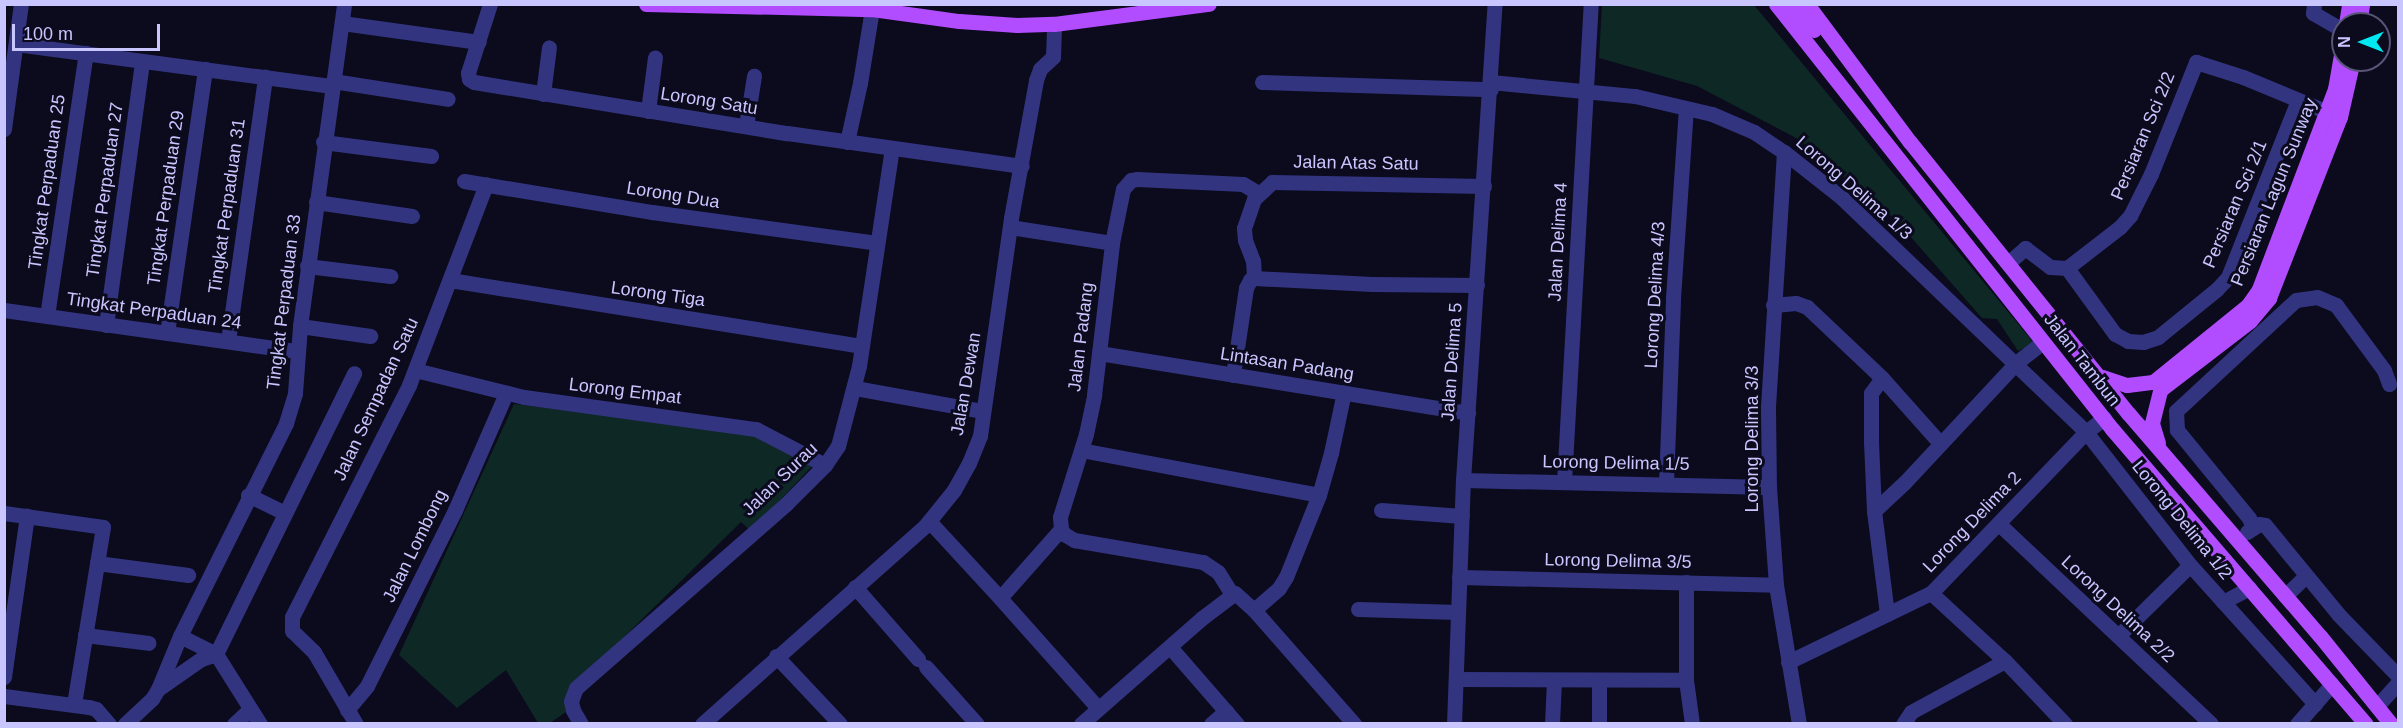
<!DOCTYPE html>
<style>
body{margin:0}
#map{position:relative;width:2403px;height:728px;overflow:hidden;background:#0c0a1d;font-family:Arial,sans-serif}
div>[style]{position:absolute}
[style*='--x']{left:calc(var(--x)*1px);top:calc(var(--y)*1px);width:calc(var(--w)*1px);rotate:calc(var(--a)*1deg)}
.green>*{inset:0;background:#0d2825}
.minor>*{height:15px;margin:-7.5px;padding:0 7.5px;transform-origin:7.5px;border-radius:7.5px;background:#323480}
.major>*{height:15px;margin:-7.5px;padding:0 7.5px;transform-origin:7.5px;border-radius:7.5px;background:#b14dff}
span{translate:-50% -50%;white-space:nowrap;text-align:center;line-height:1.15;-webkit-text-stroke:6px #0c0a1d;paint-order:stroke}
.street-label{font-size:18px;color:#c9c6ff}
.frame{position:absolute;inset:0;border:6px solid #c9c6ff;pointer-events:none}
.north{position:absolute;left:2331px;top:12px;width:60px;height:60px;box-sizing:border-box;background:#0c0a1d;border:2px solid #585577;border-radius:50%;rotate:270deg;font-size:16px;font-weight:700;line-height:24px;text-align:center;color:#c9c6ff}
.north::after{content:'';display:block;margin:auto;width:21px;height:27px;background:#00e9f1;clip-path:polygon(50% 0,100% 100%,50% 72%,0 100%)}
.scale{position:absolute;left:12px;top:24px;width:148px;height:27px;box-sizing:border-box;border:3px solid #c9c6ff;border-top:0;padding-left:8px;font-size:18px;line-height:21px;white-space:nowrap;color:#c9c6ff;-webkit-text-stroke:4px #0c0a1d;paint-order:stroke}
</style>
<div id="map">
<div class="green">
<div style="clip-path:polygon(1602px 5px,1754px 5px,2034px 343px,2018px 351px,1997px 319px,1982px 318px,1895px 219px,1798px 139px,1697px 86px,1599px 58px)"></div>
<div style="clip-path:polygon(514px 404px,732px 431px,768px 440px,814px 464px,751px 531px,741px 522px,569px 691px,566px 712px,550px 723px,538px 723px,506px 670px,457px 708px,399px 655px)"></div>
</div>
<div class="minor">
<div style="--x:490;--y:4;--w:72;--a:107.7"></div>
<div style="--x:468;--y:73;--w:6;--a:81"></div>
<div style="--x:469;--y:79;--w:6;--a:31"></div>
<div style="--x:474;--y:82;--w:317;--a:9.3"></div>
<div style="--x:787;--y:133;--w:237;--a:8"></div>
<div style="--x:2314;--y:4;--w:9;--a:96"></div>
<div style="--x:2313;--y:13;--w:28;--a:30"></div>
<div style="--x:2337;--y:27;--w:10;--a:53"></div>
<div style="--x:342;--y:23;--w:138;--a:7.9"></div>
<div style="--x:16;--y:44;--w:319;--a:7.6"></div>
<div style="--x:333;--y:81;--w:116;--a:8.9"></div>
<div style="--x:1262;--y:82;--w:229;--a:1.8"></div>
<div style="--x:1491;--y:82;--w:145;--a:5.6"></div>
<div style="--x:1635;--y:96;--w:79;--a:13.2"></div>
<div style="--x:1712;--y:114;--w:46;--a:23.2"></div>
<div style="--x:1754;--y:132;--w:36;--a:34"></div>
<div style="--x:1784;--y:152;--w:74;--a:38.4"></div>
<div style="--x:1842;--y:198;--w:338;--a:43.8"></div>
<div style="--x:2086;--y:432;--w:169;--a:52"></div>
<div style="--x:2190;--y:565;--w:187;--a:48"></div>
<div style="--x:543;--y:94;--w:47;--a:-82.7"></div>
<div style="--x:648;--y:111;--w:54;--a:-82.6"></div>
<div style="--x:746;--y:126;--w:51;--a:-80.9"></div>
<div style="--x:4;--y:129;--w:126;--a:-82.3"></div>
<div style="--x:323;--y:142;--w:109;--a:7.4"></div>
<div style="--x:847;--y:142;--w:60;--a:-77.6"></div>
<div style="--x:860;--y:83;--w:75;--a:-80.8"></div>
<div style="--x:1784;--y:152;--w:257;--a:93.6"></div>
<div style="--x:1768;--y:409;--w:78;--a:89.3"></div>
<div style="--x:1769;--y:487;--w:98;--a:85.9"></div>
<div style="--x:1776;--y:585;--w:141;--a:80.6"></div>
<div style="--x:464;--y:181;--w:191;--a:9.4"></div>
<div style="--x:652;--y:212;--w:227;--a:7.8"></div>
<div style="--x:316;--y:202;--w:97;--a:8.3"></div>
<div style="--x:1010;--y:227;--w:103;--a:8.9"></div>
<div style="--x:2008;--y:263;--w:23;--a:-41"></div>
<div style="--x:2025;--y:248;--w:31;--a:37"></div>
<div style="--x:2050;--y:267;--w:17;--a:3"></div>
<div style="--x:307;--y:266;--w:84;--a:6.9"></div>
<div style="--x:2067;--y:268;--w:82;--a:54"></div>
<div style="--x:2115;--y:334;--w:15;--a:28"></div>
<div style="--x:2128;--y:341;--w:15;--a:4"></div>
<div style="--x:2143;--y:342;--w:16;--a:-18"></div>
<div style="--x:2158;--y:337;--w:76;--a:-39.1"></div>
<div style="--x:2217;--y:289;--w:16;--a:-47"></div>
<div style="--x:2228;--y:277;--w:190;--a:-68.4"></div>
<div style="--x:2067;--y:268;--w:67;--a:-37.7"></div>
<div style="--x:2120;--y:227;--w:15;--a:-48"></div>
<div style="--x:2130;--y:216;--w:47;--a:-63.4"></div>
<div style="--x:2151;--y:174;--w:121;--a:-68.1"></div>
<div style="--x:2196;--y:62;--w:49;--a:17.7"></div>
<div style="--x:2243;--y:77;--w:102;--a:22.5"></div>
<div style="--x:1254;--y:278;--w:17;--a:-93"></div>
<div style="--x:1253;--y:261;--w:22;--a:-111"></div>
<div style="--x:1245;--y:240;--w:12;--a:-95"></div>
<div style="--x:1244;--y:228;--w:31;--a:-71"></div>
<div style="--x:1254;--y:199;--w:25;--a:-43"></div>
<div style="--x:1272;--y:182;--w:212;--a:1.1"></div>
<div style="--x:450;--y:280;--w:416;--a:9.1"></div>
<div style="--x:1773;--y:305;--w:23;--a:-5"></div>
<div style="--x:1796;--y:303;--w:12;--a:20"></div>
<div style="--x:1807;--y:307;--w:103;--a:43.4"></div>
<div style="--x:1882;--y:378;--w:86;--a:48.3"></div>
<div style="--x:4;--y:310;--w:296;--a:8"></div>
<div style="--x:47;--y:316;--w:266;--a:-81.6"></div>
<div style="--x:106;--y:325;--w:266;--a:-82.2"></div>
<div style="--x:300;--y:326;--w:71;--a:8.1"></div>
<div style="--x:167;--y:333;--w:267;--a:-81.8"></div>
<div style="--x:228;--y:341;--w:267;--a:-82"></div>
<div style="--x:1099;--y:353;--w:374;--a:9.2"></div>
<div style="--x:415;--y:370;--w:112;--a:13.9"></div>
<div style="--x:524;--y:397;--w:234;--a:7.9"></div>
<div style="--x:756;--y:429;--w:78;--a:27.6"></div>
<div style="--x:1233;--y:375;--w:88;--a:-81.5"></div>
<div style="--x:1246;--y:288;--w:9;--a:-63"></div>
<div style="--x:1250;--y:280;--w:4;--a:-27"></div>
<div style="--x:1254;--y:278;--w:118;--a:2.9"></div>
<div style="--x:1372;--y:284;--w:105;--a:0.5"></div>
<div style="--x:1882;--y:378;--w:19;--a:126"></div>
<div style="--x:1871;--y:393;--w:49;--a:90"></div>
<div style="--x:1871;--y:442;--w:69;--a:87.5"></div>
<div style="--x:1874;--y:511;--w:104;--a:82.8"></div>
<div style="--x:855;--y:388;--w:130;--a:10.2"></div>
<div style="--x:1081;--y:450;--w:242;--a:10.7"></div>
<div style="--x:1463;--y:480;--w:306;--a:1.3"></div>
<div style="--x:1564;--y:482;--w:479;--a:-86.8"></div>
<div style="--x:1666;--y:483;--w:185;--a:-87.8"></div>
<div style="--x:1673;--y:298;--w:189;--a:-86.1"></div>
<div style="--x:248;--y:495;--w:41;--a:25.9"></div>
<div style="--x:1381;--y:510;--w:81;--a:4.2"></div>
<div style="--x:1874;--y:511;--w:42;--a:-43.1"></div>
<div style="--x:1905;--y:482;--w:163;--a:-47"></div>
<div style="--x:2016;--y:363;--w:34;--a:-38"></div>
<div style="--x:4;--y:513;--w:100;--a:8"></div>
<div style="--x:103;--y:527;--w:180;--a:99.3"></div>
<div style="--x:929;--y:521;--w:105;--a:47.3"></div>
<div style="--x:1999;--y:524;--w:291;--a:43.3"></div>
<div style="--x:2253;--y:528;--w:11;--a:-112"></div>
<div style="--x:2249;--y:518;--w:114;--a:-129.3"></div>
<div style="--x:2177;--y:430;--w:19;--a:-93"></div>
<div style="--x:2176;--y:411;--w:163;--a:-42.8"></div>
<div style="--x:2296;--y:300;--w:21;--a:-8"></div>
<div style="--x:2317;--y:297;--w:21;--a:23"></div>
<div style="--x:2336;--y:305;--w:81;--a:53.6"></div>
<div style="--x:2384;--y:370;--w:15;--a:70"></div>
<div style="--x:1061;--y:529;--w:12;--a:-95"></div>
<div style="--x:1060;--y:517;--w:87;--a:-72.6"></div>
<div style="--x:1086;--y:434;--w:40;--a:-78"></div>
<div style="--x:1094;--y:395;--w:153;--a:-83.2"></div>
<div style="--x:1112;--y:243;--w:55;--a:-78.5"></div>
<div style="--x:1123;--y:189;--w:12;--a:-48"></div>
<div style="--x:1131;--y:180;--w:6;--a:-9"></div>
<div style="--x:1137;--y:179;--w:106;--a:2.7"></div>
<div style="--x:1243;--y:184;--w:17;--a:31"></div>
<div style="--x:1061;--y:529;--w:92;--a:131.5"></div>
<div style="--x:1000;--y:598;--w:147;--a:48.3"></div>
<div style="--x:1061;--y:529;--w:6;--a:59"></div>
<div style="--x:1064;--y:534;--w:12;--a:31"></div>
<div style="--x:1074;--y:540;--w:131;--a:9.7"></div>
<div style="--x:1203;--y:562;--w:18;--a:34"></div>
<div style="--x:1218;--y:572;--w:26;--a:58"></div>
<div style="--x:2247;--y:532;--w:14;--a:-34"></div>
<div style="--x:2259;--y:524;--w:6;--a:9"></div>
<div style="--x:2265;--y:525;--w:115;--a:50.6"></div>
<div style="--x:2338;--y:614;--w:86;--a:45.9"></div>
<div style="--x:97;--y:563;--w:92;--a:7.5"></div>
<div style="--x:1459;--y:577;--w:317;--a:1.4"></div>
<div style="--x:1686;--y:582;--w:98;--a:90"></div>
<div style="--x:1686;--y:680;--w:44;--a:82.2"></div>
<div style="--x:855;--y:587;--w:96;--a:48.8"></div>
<div style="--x:1931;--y:593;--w:100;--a:42.6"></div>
<div style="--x:2005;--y:661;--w:87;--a:46.4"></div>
<div style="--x:2285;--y:596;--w:29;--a:-44"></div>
<div style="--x:2223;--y:602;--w:30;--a:-28"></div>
<div style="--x:1358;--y:609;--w:100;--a:1.7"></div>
<div style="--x:1254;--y:610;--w:33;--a:-41"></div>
<div style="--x:1279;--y:588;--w:13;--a:-58"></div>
<div style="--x:1286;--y:577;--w:88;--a:-68.1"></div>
<div style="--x:1319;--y:495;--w:44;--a:-74.1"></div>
<div style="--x:1331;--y:453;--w:62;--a:-78"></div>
<div style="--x:85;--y:635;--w:64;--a:7.1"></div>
<div style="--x:180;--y:636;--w:40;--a:26.6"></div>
<div style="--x:216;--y:654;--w:313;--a:-63.8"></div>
<div style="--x:2118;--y:636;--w:101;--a:-44.6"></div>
<div style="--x:1170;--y:647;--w:102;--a:49"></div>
<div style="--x:776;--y:656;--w:93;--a:46.7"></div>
<div style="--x:1788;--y:662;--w:159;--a:-25.8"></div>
<div style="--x:1931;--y:593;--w:223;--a:-46.1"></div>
<div style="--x:2086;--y:432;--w:23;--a:-38"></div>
<div style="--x:926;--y:667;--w:76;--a:48.2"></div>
<div style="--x:4;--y:677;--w:163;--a:-81.9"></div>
<div style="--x:1456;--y:679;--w:230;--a:0.2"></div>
<div style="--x:1599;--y:680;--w:44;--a:90"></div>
<div style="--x:158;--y:689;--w:52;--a:-34.9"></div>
<div style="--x:201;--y:659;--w:16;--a:-18"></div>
<div style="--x:216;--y:654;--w:83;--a:57.8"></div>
<div style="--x:4;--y:696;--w:86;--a:7.4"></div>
<div style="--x:89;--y:707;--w:7;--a:16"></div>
<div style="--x:96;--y:709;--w:20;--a:49"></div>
<div style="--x:2377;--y:706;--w:31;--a:-48"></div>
<div style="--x:347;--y:710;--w:31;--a:-50"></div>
<div style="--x:367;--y:686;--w:197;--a:-63.4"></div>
<div style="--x:455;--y:510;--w:128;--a:-66.4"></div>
<div style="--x:125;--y:724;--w:37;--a:-43"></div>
<div style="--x:152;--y:699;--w:12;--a:-59"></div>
<div style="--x:158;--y:689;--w:57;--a:-67.5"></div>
<div style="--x:180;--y:636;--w:238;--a:-63.5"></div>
<div style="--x:286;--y:423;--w:31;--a:-73"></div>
<div style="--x:295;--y:393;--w:67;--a:-85.7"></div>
<div style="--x:300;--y:326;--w:325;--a:-82.2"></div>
<div style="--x:234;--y:724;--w:22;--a:-43"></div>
<div style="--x:356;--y:724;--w:83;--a:-120.3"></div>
<div style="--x:314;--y:652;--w:30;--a:-136"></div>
<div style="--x:292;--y:631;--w:14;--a:-90"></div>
<div style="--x:292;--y:617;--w:260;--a:-63.2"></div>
<div style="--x:409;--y:385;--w:215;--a:-69"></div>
<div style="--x:581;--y:724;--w:16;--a:-120"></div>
<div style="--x:573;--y:710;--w:9;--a:-103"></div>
<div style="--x:571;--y:701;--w:14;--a:-69"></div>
<div style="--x:576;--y:688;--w:279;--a:-41.2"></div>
<div style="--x:786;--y:504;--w:55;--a:-45"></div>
<div style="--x:825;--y:465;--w:23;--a:-56"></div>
<div style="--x:838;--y:446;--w:83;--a:-75.3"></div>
<div style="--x:859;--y:366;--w:220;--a:-81.4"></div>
<div style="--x:702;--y:724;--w:298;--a:-41.6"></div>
<div style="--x:925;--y:526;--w:46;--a:-51.1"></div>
<div style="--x:954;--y:490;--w:31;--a:-61"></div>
<div style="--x:969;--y:463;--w:29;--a:-68"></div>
<div style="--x:980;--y:436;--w:220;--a:-81.9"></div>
<div style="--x:1011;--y:218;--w:140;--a:-79.7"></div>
<div style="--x:1036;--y:80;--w:12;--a:-70"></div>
<div style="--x:1040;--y:69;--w:18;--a:-43"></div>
<div style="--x:1053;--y:57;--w:33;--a:-88"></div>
<div style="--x:1081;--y:724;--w:161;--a:-41.2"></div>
<div style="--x:1202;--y:618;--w:41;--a:-37.1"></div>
<div style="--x:1235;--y:593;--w:25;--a:42"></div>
<div style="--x:1254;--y:610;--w:152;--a:48.7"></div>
<div style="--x:1211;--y:724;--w:20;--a:-41"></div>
<div style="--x:1454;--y:724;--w:244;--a:-87.9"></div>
<div style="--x:1463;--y:480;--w:477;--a:-86.2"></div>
<div style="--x:1552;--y:724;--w:44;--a:-87.4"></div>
<div style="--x:1903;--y:724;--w:14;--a:-56"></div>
<div style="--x:1911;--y:712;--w:107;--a:-28.5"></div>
<div style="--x:2297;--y:724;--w:53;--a:-48.8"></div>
</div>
<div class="major">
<div style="--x:646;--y:4;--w:226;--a:1.3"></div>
<div style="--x:872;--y:9;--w:88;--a:7.9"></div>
<div style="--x:959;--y:21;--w:58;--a:3.9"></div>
<div style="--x:1017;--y:25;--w:37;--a:-2"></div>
<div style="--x:1054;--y:24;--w:156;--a:-7.4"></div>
<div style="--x:1776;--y:4;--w:542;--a:51.67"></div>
<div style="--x:2112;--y:429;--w:389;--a:49.3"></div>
<div style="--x:1792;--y:4;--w:34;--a:50"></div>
<div style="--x:1807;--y:4;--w:172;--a:53.3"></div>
<div style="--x:1910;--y:142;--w:348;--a:51.2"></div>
<div style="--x:2128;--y:413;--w:294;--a:49.3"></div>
<div style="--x:2320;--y:636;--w:113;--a:51.1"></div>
<div style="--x:2346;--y:24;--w:20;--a:-81"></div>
<div style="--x:2359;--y:24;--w:20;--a:-81"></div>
<div style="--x:2102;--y:377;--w:26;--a:18"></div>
<div style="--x:2127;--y:385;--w:26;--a:-7"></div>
<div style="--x:2153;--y:382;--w:122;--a:-39"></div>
<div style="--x:2248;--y:305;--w:19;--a:-55"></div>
<div style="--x:2259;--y:289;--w:214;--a:-69.2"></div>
<div style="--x:2335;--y:89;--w:47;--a:-80.1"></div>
<div style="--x:2158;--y:443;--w:21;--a:-107"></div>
<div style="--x:2152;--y:423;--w:34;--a:-76"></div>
<div style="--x:2160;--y:390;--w:113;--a:-37.5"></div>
<div style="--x:2250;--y:321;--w:30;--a:-50"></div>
<div style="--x:2269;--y:298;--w:194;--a:-68.6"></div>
<div style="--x:2340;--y:117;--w:58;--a:-77.2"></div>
</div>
<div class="street-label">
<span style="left:709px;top:101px;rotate:9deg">Lorong Satu</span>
<span style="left:2143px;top:136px;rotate:-67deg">Persiaran Sci 2/2</span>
<span style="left:1356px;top:163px;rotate:1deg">Jalan Atas Satu</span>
<span style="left:47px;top:182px;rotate:-82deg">Tingkat Perpaduan 25</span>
<span style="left:1854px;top:188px;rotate:41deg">Lorong Delima 1/3</span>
<span style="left:105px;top:190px;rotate:-82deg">Tingkat Perpaduan 27</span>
<span style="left:2274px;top:192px;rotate:-68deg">Persiaran Lagun Sunway</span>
<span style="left:673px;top:195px;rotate:9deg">Lorong Dua</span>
<span style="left:166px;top:198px;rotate:-82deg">Tingkat Perpaduan 29</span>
<span style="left:2235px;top:204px;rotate:-67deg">Persiaran Sci 2/1</span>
<span style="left:227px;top:206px;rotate:-82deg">Tingkat Perpaduan 31</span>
<span style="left:1558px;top:242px;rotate:-87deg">Jalan Delima 4</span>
<span style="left:658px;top:294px;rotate:8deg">Lorong Tiga</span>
<span style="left:1655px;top:295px;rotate:-87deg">Lorong Delima 4/3</span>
<span style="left:284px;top:302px;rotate:-83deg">Tingkat Perpaduan 33</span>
<span style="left:154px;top:311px;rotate:8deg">Tingkat Perpaduan 24</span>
<span style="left:1081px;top:337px;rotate:-83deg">Jalan Padang</span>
<span style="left:2082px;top:360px;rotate:52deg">Jalan Tambun</span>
<span style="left:1452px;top:362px;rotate:-86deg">Jalan Delima 5</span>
<span style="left:1287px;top:364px;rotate:9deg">Lintasan Padang</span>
<span style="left:966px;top:384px;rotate:-80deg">Jalan Dewan</span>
<span style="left:625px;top:391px;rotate:7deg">Lorong Empat</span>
<span style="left:376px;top:399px;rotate:-65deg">Jalan Sempadan Satu</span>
<span style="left:1752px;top:439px;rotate:-90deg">Lorong Delima 3/3</span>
<span style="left:1616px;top:463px;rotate:1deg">Lorong Delima 1/5</span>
<span style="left:780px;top:479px;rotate:-44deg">Jalan Surau</span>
<span style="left:2182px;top:520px;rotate:51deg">Lorong Delima 1/2</span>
<span style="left:1972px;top:522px;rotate:-46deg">Lorong Delima 2</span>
<span style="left:415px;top:546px;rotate:-64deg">Jalan Lombong</span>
<span style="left:1618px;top:561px;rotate:1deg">Lorong Delima 3/5</span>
<span style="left:2118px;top:609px;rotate:43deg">Lorong Delima 2/2</span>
</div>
<div class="frame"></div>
<div class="north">N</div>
<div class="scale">100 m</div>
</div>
